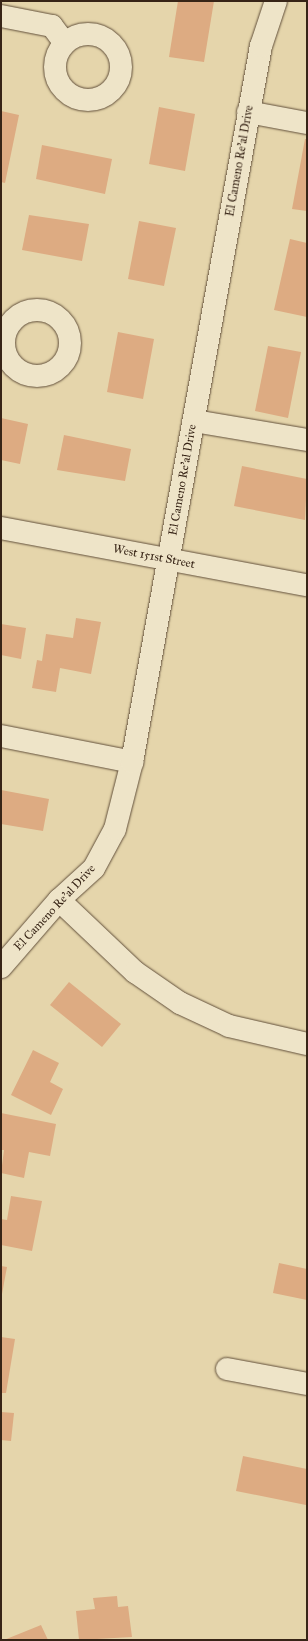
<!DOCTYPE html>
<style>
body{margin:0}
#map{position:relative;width:308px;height:1641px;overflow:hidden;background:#e5d5ab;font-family:"IM FELL Great Primer",serif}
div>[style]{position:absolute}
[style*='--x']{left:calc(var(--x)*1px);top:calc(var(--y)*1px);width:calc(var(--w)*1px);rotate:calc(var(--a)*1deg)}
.building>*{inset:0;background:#ddab82}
.roads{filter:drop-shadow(0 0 1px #62503b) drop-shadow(0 0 1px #62503b)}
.minor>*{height:22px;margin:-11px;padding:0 11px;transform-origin:11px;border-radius:11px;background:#eee4c8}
.minor>.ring{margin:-11px;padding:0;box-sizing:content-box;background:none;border:22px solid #eee4c8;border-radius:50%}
span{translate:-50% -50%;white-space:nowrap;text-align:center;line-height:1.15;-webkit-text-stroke:3px #eee4c8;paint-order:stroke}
.street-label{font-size:12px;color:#372416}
.frame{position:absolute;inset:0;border:2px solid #372416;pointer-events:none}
</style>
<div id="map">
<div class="building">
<div style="clip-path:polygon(178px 1px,214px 1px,204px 62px,169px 57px)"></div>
<div style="clip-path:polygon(159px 107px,195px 114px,185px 171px,149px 164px)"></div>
<div style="clip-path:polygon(1px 111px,19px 115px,5px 183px,1px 182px)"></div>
<div style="clip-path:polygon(305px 139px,307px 139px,307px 211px,292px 209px)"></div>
<div style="clip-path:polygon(42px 145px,112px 159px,105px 194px,36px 179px)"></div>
<div style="clip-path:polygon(29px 215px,89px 224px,82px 261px,22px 250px)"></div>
<div style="clip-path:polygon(139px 221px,176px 228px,164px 286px,128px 279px)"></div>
<div style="clip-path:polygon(290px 239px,307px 243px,307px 317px,274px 310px)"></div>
<div style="clip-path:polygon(118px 332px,154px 339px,143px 399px,107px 392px)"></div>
<div style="clip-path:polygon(268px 346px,301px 352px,288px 418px,255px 411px)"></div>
<div style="clip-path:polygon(1px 418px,28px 424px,20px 464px,1px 460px)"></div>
<div style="clip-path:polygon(64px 435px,131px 449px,125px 481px,57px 470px)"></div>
<div style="clip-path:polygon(242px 466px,307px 479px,305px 520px,234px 506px)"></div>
<div style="clip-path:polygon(76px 618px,101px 622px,91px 674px,60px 668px,56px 692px,32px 688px,37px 660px,42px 661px,46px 634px,73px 638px)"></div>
<div style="clip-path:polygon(1px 624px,26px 628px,21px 659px,1px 655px)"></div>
<div style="clip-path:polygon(1px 790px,49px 799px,43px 831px,1px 824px)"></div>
<div style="clip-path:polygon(69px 982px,121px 1024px,102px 1047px,50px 1005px)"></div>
<div style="clip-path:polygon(33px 1050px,59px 1063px,50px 1082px,63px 1089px,51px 1115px,11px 1095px)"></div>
<div style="clip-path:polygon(1px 1113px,56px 1124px,50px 1156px,29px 1152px,24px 1178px,1px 1173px,4px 1150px,1px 1150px)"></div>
<div style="clip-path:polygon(11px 1196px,42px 1201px,32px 1251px,1px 1245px,1px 1219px,7px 1220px)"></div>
<div style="clip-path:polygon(279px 1263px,307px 1269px,307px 1300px,273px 1293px)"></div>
<div style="clip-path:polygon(1px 1266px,7px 1267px,2px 1294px,1px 1294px)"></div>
<div style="clip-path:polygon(1px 1337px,15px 1339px,6px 1393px,1px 1393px)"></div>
<div style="clip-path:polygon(1px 1412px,14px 1413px,11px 1441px,1px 1440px)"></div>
<div style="clip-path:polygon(243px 1456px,307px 1469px,306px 1505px,236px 1491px)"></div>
<div style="clip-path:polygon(117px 1596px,118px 1607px,128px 1606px,132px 1637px,79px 1640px,76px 1611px,95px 1609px,93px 1598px)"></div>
<div style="clip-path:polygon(41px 1625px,48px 1640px,4px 1640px)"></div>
</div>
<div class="roads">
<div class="minor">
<div style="--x:1;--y:16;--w:52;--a:11.1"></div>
<div style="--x:52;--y:26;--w:21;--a:53"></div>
<div class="ring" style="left:55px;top:34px;width:44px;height:44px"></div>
<div style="--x:248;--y:112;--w:60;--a:10.6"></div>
<div class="ring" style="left:4px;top:310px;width:44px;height:44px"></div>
<div style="--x:194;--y:421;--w:115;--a:9.5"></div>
<div style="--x:1;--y:528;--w:311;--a:10.6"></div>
<div style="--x:1;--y:736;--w:134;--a:11.2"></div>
<div style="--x:59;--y:900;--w:105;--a:43.5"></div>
<div style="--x:135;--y:972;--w:55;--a:34.6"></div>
<div style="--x:180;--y:1003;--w:54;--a:25.1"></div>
<div style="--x:229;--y:1026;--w:80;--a:13"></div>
<div style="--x:1;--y:967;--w:89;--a:-49.1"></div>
<div style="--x:59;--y:900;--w:47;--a:-42.4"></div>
<div style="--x:94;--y:868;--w:44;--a:-61.7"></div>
<div style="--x:115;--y:829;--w:69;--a:-75.8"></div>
<div style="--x:132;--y:762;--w:728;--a:-79.79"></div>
<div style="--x:261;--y:46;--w:47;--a:-71.6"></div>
<div style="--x:227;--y:1369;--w:81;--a:10.6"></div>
</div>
</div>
<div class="street-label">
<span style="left:240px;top:161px;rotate:-80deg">El Cameno Re'al Drive</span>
<span style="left:183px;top:480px;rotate:-80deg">El Cameno Re'al Drive</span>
<span style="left:154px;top:557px;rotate:11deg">West 151st Street</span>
<span style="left:55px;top:908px;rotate:-47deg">El Cameno Re'al Drive</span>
</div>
<div class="frame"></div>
</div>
